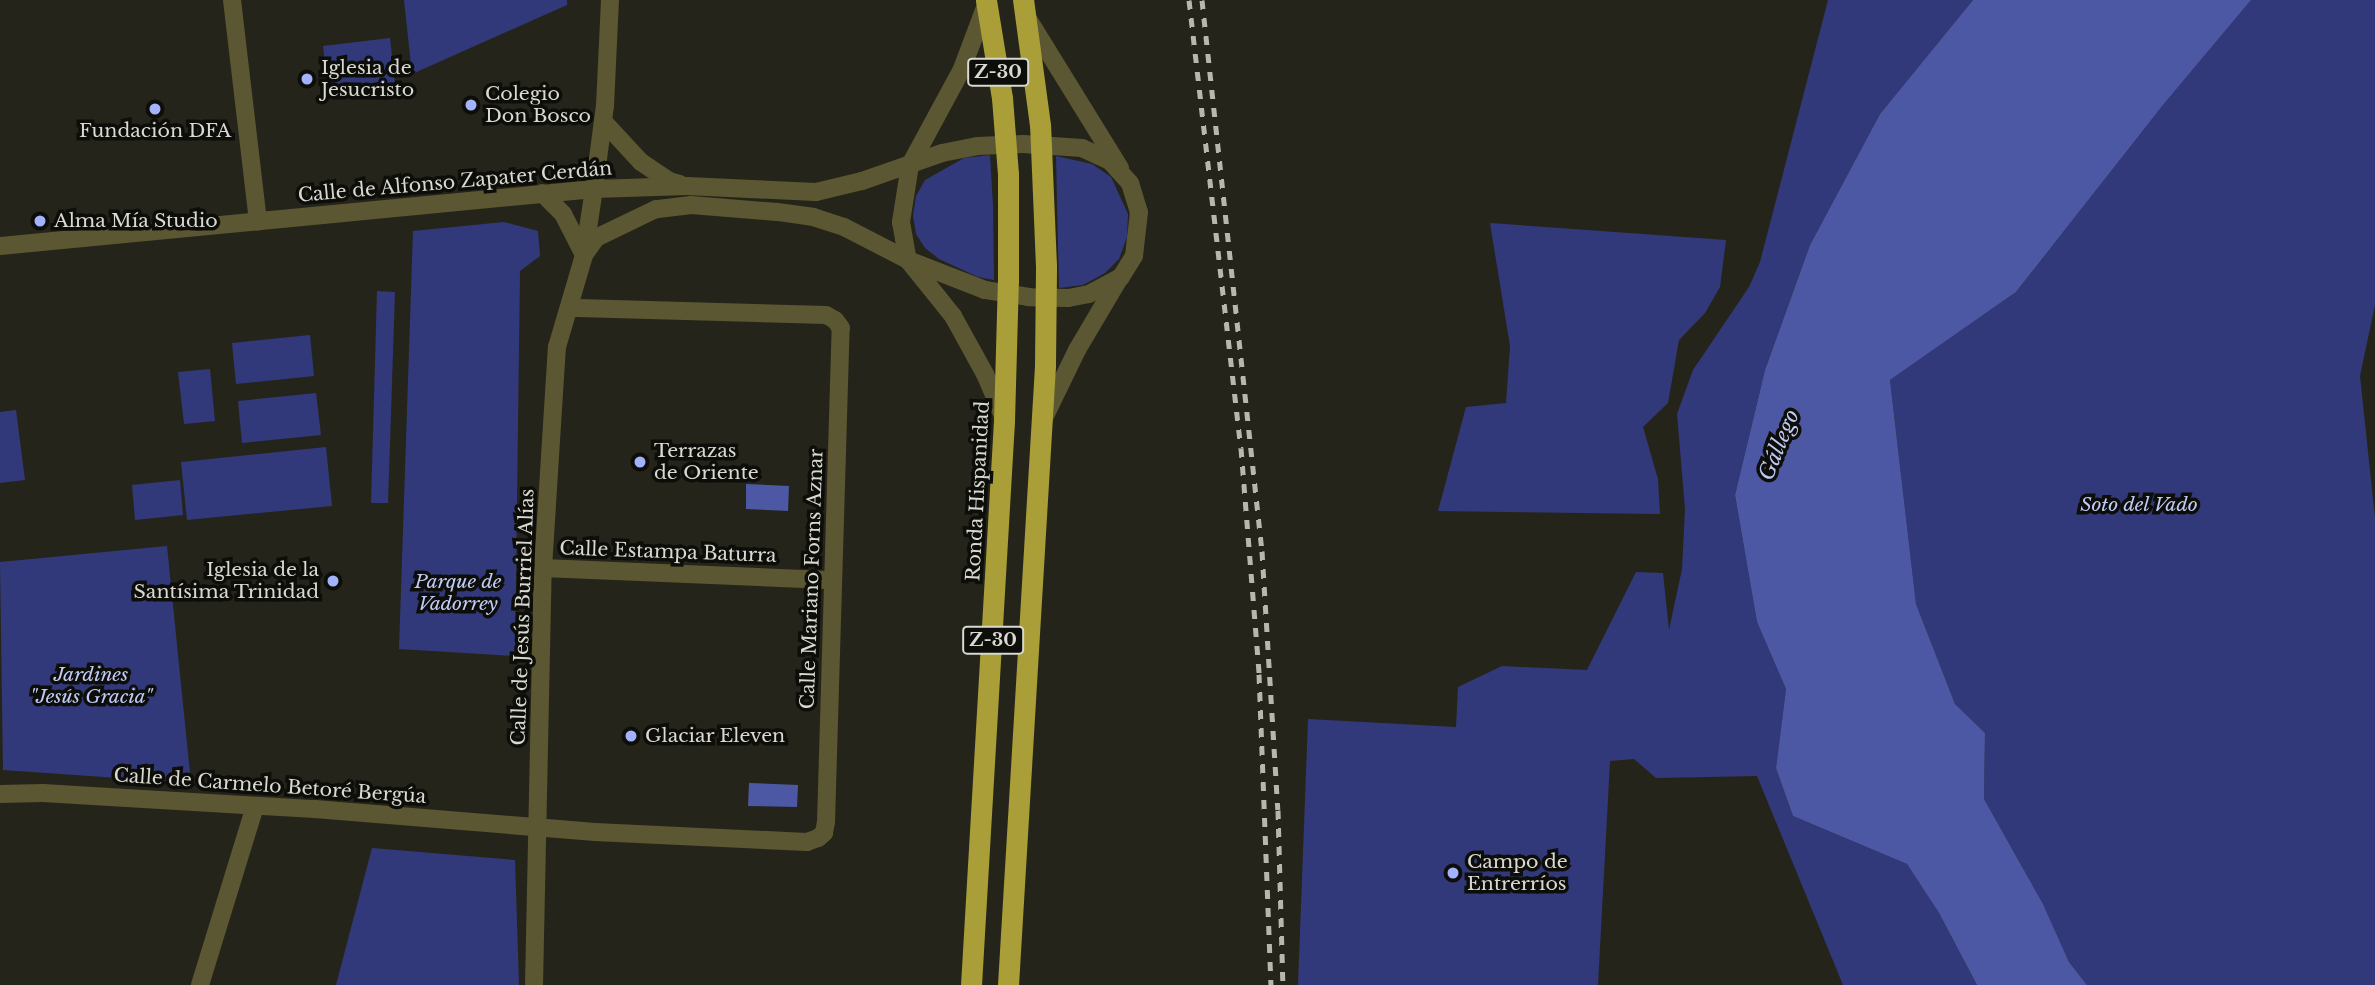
<!DOCTYPE html>
<meta charset="utf-8">
<style>
body{margin:0}
#map{position:relative;width:2375px;height:985px;overflow:hidden;background:#25241a;font-family:"Libre Baskerville",serif}
div>[style]{position:absolute}
[style*='--x']{left:calc(var(--x)*1px);top:calc(var(--y)*1px);width:calc(var(--w)*1px);rotate:calc(var(--a)*1deg)}
.green>*{inset:0;background:#32397a}
.water>*{inset:0;background:#4d58a4}
.minor>*{height:18px;margin:-9px;padding:0 9px;transform-origin:9px;border-radius:9px;background:#5b5732}
.highway>*{height:21px;margin:-10.5px;padding:0 10.5px;transform-origin:10.5px;border-radius:10.5px;background:#a99e38}
.rail>*{height:5px;margin-top:-2.5px;transform-origin:0;background:repeating-linear-gradient(90deg,#b7b7af 0 9px,transparent 0 18px)}
.dots>*{width:19px;height:19px;translate:-50% -50%;box-sizing:border-box;border:4px solid #0d0d09;border-radius:50%}
span{translate:-50% -50%;white-space:nowrap;text-align:center;line-height:1.15;-webkit-text-stroke:7px #0d0d09;paint-order:stroke}
.shield-label span{padding:2px 5px;background:#0d0d09;border:2px solid;border-radius:5px;-webkit-text-stroke-width:0}
.shield-label{font-size:18px;color:#d9d9d2;font-weight:700}
.poi-label{font-size:19px;color:#d9d9d2}
.left{translate:0 -50%;text-align:left}
.right{translate:-100% -50%;text-align:right}
.street-label{font-size:19px;color:#d9d9d2}
.park-label{font-size:19px;color:#c1cbf6;font-style:italic}
.water-label{font-size:21px;color:#bec8f2;font-style:italic}
</style>
<div id="map">
<div class="green">
<div style="clip-path:polygon(404px 0,567px 0,567px 5px,412px 74px)"></div>
<div style="clip-path:polygon(1828px 0,1973px 0,1880px 114px,1810px 245px,1765px 370px,1735px 495px,1757px 622px,1786px 689px,1776px 768px,1793px 816px,1907px 864px,1939px 913px,1977px 985px,1843px 985px,1757px 776px,1656px 778px,1634px 759px,1610px 761px,1598px 985px,1298px 985px,1308px 719px,1456px 727px,1458px 687px,1502px 666px,1587px 670px,1636px 572px,1663px 573px,1669px 630px,1682px 569px,1685px 509px,1677px 414px,1693px 370px,1749px 287px,1760px 262px)"></div>
<div style="clip-path:polygon(2251px 0,2375px 0,2375px 305px,2360px 376px,2375px 518px,2375px 985px,2087px 985px,2069px 962px,2043px 904px,1984px 799px,1985px 733px,1955px 704px,1916px 604px,1890px 380px,2016px 292px,2163px 105px)"></div>
<div style="clip-path:polygon(390px 38px,395px 84px,328px 92px,323px 46px)"></div>
<div style="clip-path:polygon(990px 155px,993px 205px,994px 280px,978px 277px,939px 259px,925px 248px,916px 234px,913px 216px,916px 196px,925px 180px,964px 158px)"></div>
<div style="clip-path:polygon(1056px 156px,1092px 164px,1111px 177px,1128px 214px,1127px 237px,1119px 259px,1105px 273px,1083px 285px,1059px 288px)"></div>
<div style="clip-path:polygon(504px 222px,538px 231px,540px 256px,520px 271px,515px 656px,399px 649px,413px 231px)"></div>
<div style="clip-path:polygon(1490px 223px,1726px 240px,1720px 287px,1705px 313px,1679px 340px,1668px 403px,1643px 427px,1658px 479px,1660px 514px,1438px 511px,1466px 407px,1506px 403px,1510px 346px)"></div>
<div style="clip-path:polygon(377px 291px,395px 292px,388px 503px,371px 503px)"></div>
<div style="clip-path:polygon(310px 335px,314px 376px,236px 384px,232px 343px)"></div>
<div style="clip-path:polygon(210px 369px,215px 421px,184px 424px,178px 372px)"></div>
<div style="clip-path:polygon(316px 393px,321px 435px,242px 443px,238px 401px)"></div>
<div style="clip-path:polygon(16px 410px,25px 480px,0 483px,0 412px)"></div>
<div style="clip-path:polygon(326px 447px,332px 506px,187px 520px,181px 462px)"></div>
<div style="clip-path:polygon(180px 480px,183px 515px,135px 520px,132px 485px)"></div>
<div style="clip-path:polygon(167px 546px,191px 783px,3px 770px,0 562px)"></div>
<div style="clip-path:polygon(372px 848px,515px 860px,519px 985px,336px 985px)"></div>
</div>
<div class="water">
<div style="clip-path:polygon(1973px 0,2251px 0,2163px 105px,2016px 292px,1890px 380px,1916px 604px,1955px 704px,1985px 733px,1984px 799px,2043px 904px,2069px 962px,2087px 985px,1977px 985px,1939px 913px,1907px 864px,1793px 816px,1776px 768px,1786px 689px,1757px 622px,1735px 495px,1765px 370px,1810px 245px,1880px 114px)"></div>
<div style="clip-path:polygon(746px 484px,789px 486px,788px 511px,746px 509px)"></div>
<div style="clip-path:polygon(749px 783px,798px 785px,797px 807px,748px 806px)"></div>
</div>
<div class="minor">
<div style="--x:232;--y:0;--w:223;--a:83.3"></div>
<div style="--x:986;--y:5;--w:68;--a:110.6"></div>
<div style="--x:962;--y:69;--w:109;--a:118.4"></div>
<div style="--x:910;--y:165;--w:58;--a:99"></div>
<div style="--x:901;--y:222;--w:39;--a:80"></div>
<div style="--x:908;--y:260;--w:72;--a:51.2"></div>
<div style="--x:953;--y:316;--w:66;--a:61.1"></div>
<div style="--x:985;--y:374;--w:46;--a:66.8"></div>
<div style="--x:1028;--y:19;--w:175;--a:58.3"></div>
<div style="--x:603;--y:121;--w:56;--a:47.2"></div>
<div style="--x:641;--y:162;--w:34;--a:34"></div>
<div style="--x:669;--y:181;--w:11;--a:15"></div>
<div style="--x:542;--y:193;--w:30;--a:45"></div>
<div style="--x:563;--y:214;--w:46;--a:62.9"></div>
<div style="--x:0;--y:246;--w:597;--a:-5.48"></div>
<div style="--x:594;--y:189;--w:93;--a:-1.8"></div>
<div style="--x:687;--y:186;--w:129;--a:2.7"></div>
<div style="--x:816;--y:192;--w:47;--a:-13.4"></div>
<div style="--x:862;--y:181;--w:85;--a:-19.3"></div>
<div style="--x:942;--y:153;--w:37;--a:-11"></div>
<div style="--x:978;--y:146;--w:45;--a:-2.5"></div>
<div style="--x:1023;--y:144;--w:59;--a:3.9"></div>
<div style="--x:1082;--y:148;--w:31;--a:25"></div>
<div style="--x:1110;--y:161;--w:30;--a:48"></div>
<div style="--x:1130;--y:183;--w:30;--a:73"></div>
<div style="--x:1139;--y:212;--w:44;--a:96.5"></div>
<div style="--x:1134;--y:256;--w:25;--a:122"></div>
<div style="--x:1121;--y:277;--w:36;--a:152"></div>
<div style="--x:1089;--y:294;--w:21;--a:169"></div>
<div style="--x:1068;--y:298;--w:39;--a:-179"></div>
<div style="--x:1029;--y:297;--w:45;--a:-171"></div>
<div style="--x:985;--y:290;--w:83;--a:-158.7"></div>
<div style="--x:908;--y:260;--w:72;--a:-152.7"></div>
<div style="--x:844;--y:227;--w:32;--a:-162"></div>
<div style="--x:814;--y:217;--w:37;--a:-172"></div>
<div style="--x:777;--y:212;--w:86;--a:-175.3"></div>
<div style="--x:691;--y:205;--w:35;--a:173"></div>
<div style="--x:656;--y:209;--w:67;--a:154.2"></div>
<div style="--x:596;--y:238;--w:21;--a:125"></div>
<div style="--x:1044;--y:418;--w:76;--a:-64.1"></div>
<div style="--x:1077;--y:350;--w:82;--a:-59.4"></div>
<div style="--x:543;--y:568;--w:290;--a:2.4"></div>
<div style="--x:0;--y:794;--w:43;--a:-1.3"></div>
<div style="--x:43;--y:793;--w:272;--a:3.4"></div>
<div style="--x:315;--y:809;--w:281;--a:4.7"></div>
<div style="--x:595;--y:832;--w:212;--a:2.7"></div>
<div style="--x:807;--y:842;--w:12;--a:-20"></div>
<div style="--x:818;--y:838;--w:8;--a:-40"></div>
<div style="--x:824;--y:833;--w:11;--a:-80"></div>
<div style="--x:826;--y:822;--w:494;--a:-88.3"></div>
<div style="--x:841;--y:328;--w:10;--a:-127"></div>
<div style="--x:835;--y:320;--w:10;--a:-151"></div>
<div style="--x:826;--y:315;--w:257;--a:-178.4"></div>
<div style="--x:200;--y:985;--w:187;--a:-72.9"></div>
<div style="--x:534;--y:985;--w:417;--a:-88.8"></div>
<div style="--x:543;--y:568;--w:221;--a:-86.4"></div>
<div style="--x:557;--y:347;--w:96;--a:-73.6"></div>
<div style="--x:584;--y:255;--w:67;--a:-81.4"></div>
<div style="--x:594;--y:189;--w:84;--a:-82.5"></div>
<div style="--x:605;--y:106;--w:106;--a:-87.3"></div>
</div>
<div class="highway">
<div style="--x:971;--y:985;--w:565;--a:-86.65"></div>
<div style="--x:1004;--y:421;--w:140;--a:-88.4"></div>
<div style="--x:1008;--y:281;--w:107;--a:-90"></div>
<div style="--x:1008;--y:174;--w:76;--a:-94.5"></div>
<div style="--x:1002;--y:98;--w:99;--a:-99.3"></div>
<div style="--x:1008;--y:985;--w:621;--a:-86.58"></div>
<div style="--x:1045;--y:365;--w:99;--a:-89.4"></div>
<div style="--x:1046;--y:266;--w:141;--a:-92.4"></div>
<div style="--x:1040;--y:125;--w:126;--a:-97.7"></div>
</div>
<div class="rail">
<div style="--x:1189;--y:0;--w:451;--a:83.4"></div>
<div style="--x:1241;--y:448;--w:227;--a:85.4"></div>
<div style="--x:1259;--y:674;--w:311;--a:87.8"></div>
<div style="--x:1202;--y:0;--w:554;--a:83.79"></div>
<div style="--x:1262;--y:551;--w:259;--a:86.5"></div>
<div style="--x:1278;--y:810;--w:175;--a:88.4"></div>
</div>
<div class="dots">
<div style="left:307px;top:79px;background:#a3b2fd"></div>
<div style="left:471px;top:105px;background:#a3b2fd"></div>
<div style="left:155px;top:109px;background:#a3b2fd"></div>
<div style="left:40px;top:221px;background:#a3b2fd"></div>
<div style="left:640px;top:462px;background:#a3b2fd"></div>
<div style="left:333px;top:581px;background:#a3b2fd"></div>
<div style="left:631px;top:736px;background:#a3b2fd"></div>
<div style="left:1453px;top:873px;background:#a3b2fd"></div>
</div>
<div class="shield-label">
<span style="left:998px;top:72px">Z-30</span>
<span style="left:993px;top:640px">Z-30</span>
</div>
<div class="poi-label">
<span class="left" style="left:321px;top:79px">Iglesia de<br>Jesucristo</span>
<span class="left" style="left:485px;top:105px">Colegio<br>Don Bosco</span>
<span style="left:155px;top:131px">Fundación DFA</span>
<span class="left" style="left:54px;top:221px">Alma Mía Studio</span>
<span class="left" style="left:654px;top:462px">Terrazas<br>de Oriente</span>
<span class="right" style="left:319px;top:581px">Iglesia de la<br>Santísima Trinidad</span>
<span class="left" style="left:645px;top:736px">Glaciar Eleven</span>
<span class="left" style="left:1467px;top:873px">Campo de<br>Entrerríos</span>
</div>
<div class="street-label">
<span style="left:455px;top:182px;rotate:-5deg">Calle de Alfonso Zapater Cerdán</span>
<span style="left:978px;top:491px;rotate:-87deg">Ronda Hispanidad</span>
<span style="left:668px;top:552px;rotate:2deg">Calle Estampa Baturra</span>
<span style="left:812px;top:579px;rotate:-88deg">Calle Mariano Forns Aznar</span>
<span style="left:523px;top:617px;rotate:-88deg">Calle de Jesús Burriel Alías</span>
<span style="left:270px;top:786px;rotate:4deg">Calle de Carmelo Betoré Bergúa</span>
</div>
<div class="park-label">
<span style="left:2139px;top:505px">Soto del Vado</span>
<span style="left:458px;top:593px">Parque de<br>Vadorrey</span>
<span style="left:91px;top:686px">Jardines<br>"Jesús Gracia"</span>
</div>
<div class="water-label">
<span style="left:1779px;top:445px;rotate:-68deg">Gállego</span>
</div>
</div>
